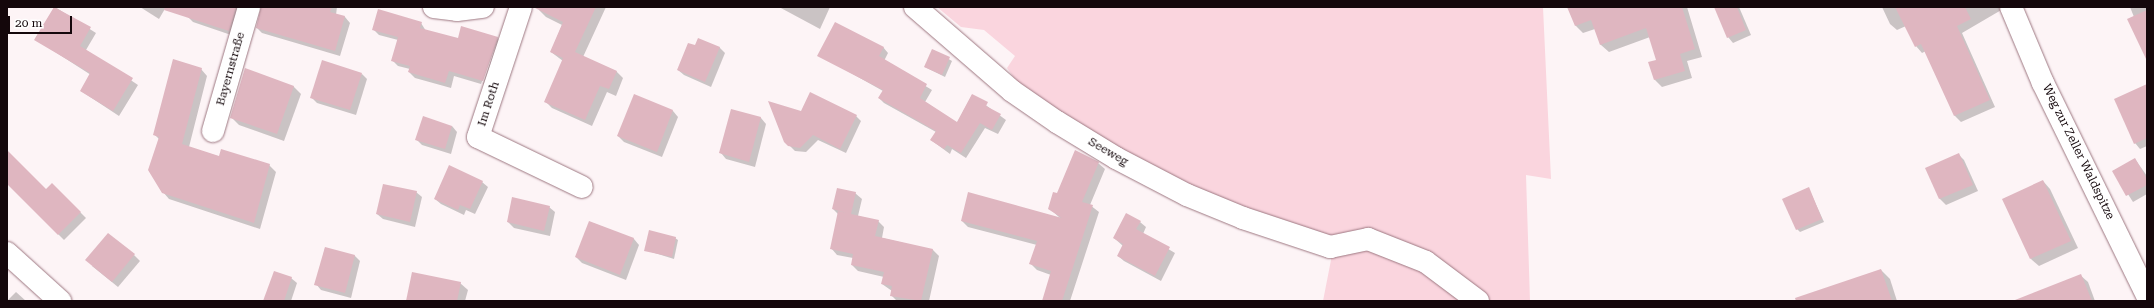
<!DOCTYPE html>
<meta charset="utf-8">
<style>
body{margin:0}
#map{position:relative;width:2154px;height:308px;overflow:hidden;background:#fdf4f6;font-family:"Roboto Serif",serif}
div>[style]{position:absolute}
[style*='--x']{left:calc(var(--x)*1px);top:calc(var(--y)*1px);width:calc(var(--w)*1px);rotate:calc(var(--a)*1deg)}
.green>*{inset:0;background:#fad5de}
.shadow>*{inset:0;background:#0003}
.building>*{inset:0;background:#dfb6c0}
.roads{filter:drop-shadow(0 0 1px #9d7781) drop-shadow(0 0 1px #9d7781)}
.street>*{height:22px;margin:-11px;padding:0 11px;transform-origin:11px;border-radius:11px;background:#fff}
span{translate:-50% -50%;white-space:nowrap;text-align:center;line-height:1.15;-webkit-text-stroke:3px #fff;paint-order:stroke}
.street-label{font-size:12px;color:#14070b}
.frame{position:absolute;inset:0;border:8px solid #14070b;pointer-events:none}
.scale{position:absolute;left:8px;top:16px;width:64px;height:18px;box-sizing:border-box;border:2px solid #14070b;border-top:0;padding-left:5px;font-size:12px;line-height:14px;white-space:nowrap;color:#14070b;-webkit-text-stroke:3px #fff;paint-order:stroke}
</style>
<div id="map">
<div class="green">
<div style="clip-path:polygon(937px 7px,1543px 7px,1551px 179px,1526px 175px,1530px 301px,1323px 301px,1331px 260px,1331px 241px,1249px 215px,1113px 150px,1024px 92px,1007px 68px,1015px 56px,984px 30px,961px 27px)"></div>
</div>
<div class="shadow">
<div style="clip-path:polygon(55px 7px,96px 33px,86px 50px,138px 85px,119px 116px,81px 91px,91px 75px,35px 39px)"></div>
<div style="clip-path:polygon(140px 7px,166px 7px,159px 19px)"></div>
<div style="clip-path:polygon(191px 7px,244px 7px,234px 36px,193px 22px,188px 17px)"></div>
<div style="clip-path:polygon(261px 7px,337px 7px,336px 15px,345px 17px,350px 23px,340px 56px,262px 33px,257px 28px)"></div>
<div style="clip-path:polygon(540px 7px,606px 7px,583px 57px,616px 71px,623px 78px,616px 96px,607px 92px,592px 126px,552px 108px,545px 101px,563px 61px,551px 52px,562px 25px,546px 17px,539px 10px)"></div>
<div style="clip-path:polygon(779px 7px,830px 7px,820px 29px)"></div>
<div style="clip-path:polygon(1569px 7px,1687px 7px,1702px 57px,1687px 61px,1692px 78px,1662px 87px,1655px 80px,1657px 61px,1650px 37px,1609px 52px,1601px 45px,1595px 29px,1583px 33px,1576px 26px)"></div>
<div style="clip-path:polygon(1722px 7px,1739px 7px,1751px 35px,1733px 43px,1728px 37px)"></div>
<div style="clip-path:polygon(1882px 7px,2002px 7px,2003px 9px,1962px 33px,1995px 107px,1961px 122px,1955px 116px,1926px 51px,1922px 53px,1916px 46px,1906px 26px,1897px 30px,1890px 24px)"></div>
<div style="clip-path:polygon(2130px 7px,2147px 7px,2147px 57px,2134px 17px)"></div>
<div style="clip-path:polygon(421px 23px,426px 31px,458px 40px,497px 38px,503px 43px,489px 86px,483px 84px,498px 40px,481px 84px,454px 76px,451px 88px,415px 78px,409px 72px,410px 69px,398px 66px,392px 60px,398px 40px,379px 35px,373px 29px)"></div>
<div style="clip-path:polygon(719px 47px,725px 53px,711px 87px,684px 75px,678px 70px)"></div>
<div style="clip-path:polygon(883px 47px,888px 53px,884px 61px,932px 90px,925px 102px,957px 123px,972px 95px,1006px 120px,998px 134px,985px 128px,966px 158px,952px 149px,950px 154px,931px 140px,936px 132px,884px 103px,879px 98px,883px 91px,819px 55px)"></div>
<div style="clip-path:polygon(933px 50px,952px 61px,945px 77px,925px 67px)"></div>
<div style="clip-path:polygon(201px 69px,207px 76px,189px 147px,220px 157px,269px 165px,276px 172px,260px 229px,169px 199px,163px 192px,159px 139px,154px 134px)"></div>
<div style="clip-path:polygon(362px 74px,367px 79px,356px 115px,317px 103px,311px 97px)"></div>
<div style="clip-path:polygon(293px 86px,301px 94px,284px 141px,239px 125px,231px 117px)"></div>
<div style="clip-path:polygon(2147px 90px,2147px 146px,2140px 149px,2135px 143px)"></div>
<div style="clip-path:polygon(635px 96px,673px 111px,678px 117px,662px 157px,624px 142px,618px 136px)"></div>
<div style="clip-path:polygon(732px 110px,761px 118px,766px 124px,755px 167px,726px 159px,721px 153px)"></div>
<div style="clip-path:polygon(801px 112px,856px 116px,861px 121px,846px 153px,818px 140px,806px 152px,795px 151px,785px 141px)"></div>
<div style="clip-path:polygon(452px 126px,457px 132px,451px 154px,422px 145px,416px 139px)"></div>
<div style="clip-path:polygon(7px 151px,46px 191px,52px 184px,86px 218px,64px 240px,7px 183px)"></div>
<div style="clip-path:polygon(1959px 155px,1964px 160px,1978px 191px,1946px 205px,1940px 199px,1927px 169px)"></div>
<div style="clip-path:polygon(2135px 159px,2147px 176px,2147px 194px,2133px 202px,2113px 171px)"></div>
<div style="clip-path:polygon(1098px 163px,1105px 169px,1090px 205px,1099px 212px,1070px 301px,1043px 301px,1051px 275px,1037px 270px,1031px 264px,1037px 245px,968px 227px,962px 221px,1060px 218px,1049px 208px,1057px 194px)"></div>
<div style="clip-path:polygon(2043px 181px,2050px 189px,2078px 248px,2039px 266px,2031px 259px)"></div>
<div style="clip-path:polygon(482px 182px,488px 187px,475px 214px,466px 210px,464px 215px,441px 204px,435px 199px)"></div>
<div style="clip-path:polygon(1809px 189px,1824px 222px,1800px 232px,1797px 229px)"></div>
<div style="clip-path:polygon(416px 192px,422px 197px,415px 227px,383px 219px,377px 214px)"></div>
<div style="clip-path:polygon(855px 193px,862px 199px,858px 216px,878px 221px,884px 227px,882px 238px,933px 250px,939px 256px,929px 301px,897px 301px,891px 295px,892px 291px,882px 284px,884px 277px,858px 271px,852px 265px,853px 258px,837px 255px,831px 248px,839px 215px,833px 209px)"></div>
<div style="clip-path:polygon(549px 207px,555px 212px,550px 236px,514px 228px,508px 222px)"></div>
<div style="clip-path:polygon(590px 222px,634px 239px,639px 245px,626px 280px,582px 263px,576px 257px)"></div>
<div style="clip-path:polygon(1140px 222px,1146px 227px,1143px 234px,1175px 253px,1161px 281px,1124px 261px,1118px 256px,1123px 246px,1114px 238px)"></div>
<div style="clip-path:polygon(675px 238px,678px 240px,674px 259px,645px 250px)"></div>
<div style="clip-path:polygon(325px 248px,355px 256px,360px 261px,351px 298px,321px 290px,316px 284px)"></div>
<div style="clip-path:polygon(134px 255px,140px 261px,118px 287px,92px 266px)"></div>
<div style="clip-path:polygon(1881px 270px,1890px 279px,1897px 301px,1813px 301px)"></div>
<div style="clip-path:polygon(2080px 275px,2088px 282px,2095px 301px,2041px 301px)"></div>
<div style="clip-path:polygon(291px 278px,297px 283px,291px 301px,267px 301px)"></div>
<div style="clip-path:polygon(460px 283px,468px 290px,465px 301px,407px 301px)"></div>
<div style="clip-path:polygon(16px 292px,26px 301px,7px 301px)"></div>
</div>
<div class="building">
<div style="clip-path:polygon(54px 7px,91px 27px,80px 46px,133px 78px,113px 111px,80px 91px,90px 73px,34px 40px)"></div>
<div style="clip-path:polygon(165px 7px,236px 7px,229px 31px,164px 10px)"></div>
<div style="clip-path:polygon(261px 7px,332px 7px,330px 12px,345px 16px,335px 51px,256px 28px)"></div>
<div style="clip-path:polygon(533px 7px,596px 7px,575px 52px,617px 71px,609px 89px,600px 86px,585px 120px,544px 102px,563px 58px,550px 52px,563px 22px)"></div>
<div style="clip-path:polygon(1567px 7px,1682px 7px,1695px 49px,1680px 54px,1685px 71px,1654px 80px,1648px 62px,1656px 60px,1646px 28px,1600px 45px,1591px 20px,1575px 26px)"></div>
<div style="clip-path:polygon(1714px 7px,1737px 7px,1746px 30px,1727px 38px)"></div>
<div style="clip-path:polygon(1895px 7px,1965px 7px,1971px 19px,1957px 26px,1990px 100px,1954px 116px,1921px 44px,1915px 47px)"></div>
<div style="clip-path:polygon(378px 9px,422px 22px,420px 28px,458px 38px,461px 26px,498px 37px,483px 81px,449px 71px,445px 83px,408px 72px,410px 66px,391px 61px,398px 37px,372px 30px)"></div>
<div style="clip-path:polygon(2147px 10px,2147px 61px,2127px 19px)"></div>
<div style="clip-path:polygon(835px 22px,884px 47px,879px 56px,927px 84px,920px 98px,957px 122px,972px 94px,988px 102px,986px 106px,1001px 114px,992px 130px,980px 123px,961px 153px,947px 145px,944px 149px,930px 140px,936px 131px,878px 98px,883px 90px,817px 56px)"></div>
<div style="clip-path:polygon(698px 38px,720px 47px,705px 82px,677px 70px,688px 43px,695px 45px)"></div>
<div style="clip-path:polygon(932px 49px,950px 57px,942px 75px,924px 67px)"></div>
<div style="clip-path:polygon(173px 59px,202px 68px,182px 144px,219px 156px,221px 149px,270px 164px,254px 223px,162px 193px,148px 170px,159px 137px,153px 135px)"></div>
<div style="clip-path:polygon(322px 60px,362px 73px,350px 110px,310px 98px)"></div>
<div style="clip-path:polygon(245px 68px,294px 86px,277px 134px,230px 118px)"></div>
<div style="clip-path:polygon(2147px 84px,2147px 138px,2134px 144px,2114px 99px)"></div>
<div style="clip-path:polygon(810px 92px,857px 115px,840px 149px,813px 135px,800px 148px,788px 146px,784px 142px,768px 101px,801px 111px)"></div>
<div style="clip-path:polygon(634px 94px,673px 110px,657px 152px,617px 136px)"></div>
<div style="clip-path:polygon(731px 109px,761px 117px,749px 162px,719px 153px)"></div>
<div style="clip-path:polygon(423px 116px,452px 126px,445px 149px,415px 140px)"></div>
<div style="clip-path:polygon(7px 150px,46px 189px,52px 183px,81px 212px,58px 235px,7px 184px)"></div>
<div style="clip-path:polygon(1075px 150px,1099px 162px,1082px 202px,1093px 205px,1062px 301px,1042px 301px,1051px 271px,1029px 264px,1037px 241px,961px 221px,968px 192px,1062px 218px,1048px 209px,1053px 192px,1057px 193px)"></div>
<div style="clip-path:polygon(1959px 153px,1973px 185px,1939px 199px,1925px 168px)"></div>
<div style="clip-path:polygon(2135px 158px,2147px 179px,2147px 185px,2126px 196px,2112px 171px)"></div>
<div style="clip-path:polygon(449px 165px,483px 181px,470px 209px,460px 205px,458px 210px,434px 199px)"></div>
<div style="clip-path:polygon(2043px 180px,2071px 241px,2030px 259px,2002px 199px)"></div>
<div style="clip-path:polygon(383px 184px,417px 191px,410px 222px,376px 214px)"></div>
<div style="clip-path:polygon(1809px 187px,1822px 219px,1796px 230px,1782px 199px)"></div>
<div style="clip-path:polygon(837px 188px,856px 192px,851px 214px,879px 220px,875px 236px,933px 249px,921px 301px,890px 296px,892px 286px,881px 284px,884px 272px,851px 265px,853px 254px,830px 249px,838px 211px,847px 213px,832px 209px)"></div>
<div style="clip-path:polygon(512px 197px,550px 206px,544px 231px,507px 222px)"></div>
<div style="clip-path:polygon(1126px 213px,1141px 221px,1136px 229px,1170px 247px,1155px 276px,1117px 256px,1123px 244px,1113px 238px)"></div>
<div style="clip-path:polygon(589px 221px,634px 238px,620px 275px,575px 257px)"></div>
<div style="clip-path:polygon(649px 230px,676px 237px,672px 257px,644px 251px)"></div>
<div style="clip-path:polygon(108px 233px,135px 254px,112px 282px,85px 260px)"></div>
<div style="clip-path:polygon(325px 247px,355px 255px,345px 293px,314px 285px)"></div>
<div style="clip-path:polygon(1881px 269px,1892px 301px,1796px 301px,1795px 298px)"></div>
<div style="clip-path:polygon(274px 271px,292px 277px,284px 301px,263px 301px)"></div>
<div style="clip-path:polygon(412px 272px,461px 282px,457px 301px,406px 301px)"></div>
<div style="clip-path:polygon(2081px 274px,2092px 301px,2015px 301px,2015px 300px)"></div>
</div>
<div class="roads">
<div class="street">
<div style="--x:434;--y:7;--w:23;--a:7"></div>
<div style="--x:457;--y:10;--w:26;--a:-7"></div>
<div style="--x:521;--y:7;--w:137;--a:108.3"></div>
<div style="--x:478;--y:137;--w:115;--a:25.7"></div>
<div style="--x:915;--y:7;--w:128;--a:40.9"></div>
<div style="--x:1012;--y:91;--w:55;--a:34.6"></div>
<div style="--x:1057;--y:122;--w:69;--a:31.4"></div>
<div style="--x:1116;--y:158;--w:80;--a:27.5"></div>
<div style="--x:1187;--y:195;--w:61;--a:22.3"></div>
<div style="--x:1243;--y:218;--w:92;--a:18.4"></div>
<div style="--x:1330;--y:247;--w:39;--a:-12"></div>
<div style="--x:1368;--y:239;--w:62;--a:21.6"></div>
<div style="--x:1426;--y:262;--w:65;--a:36.9"></div>
<div style="--x:2011;--y:7;--w:82;--a:67.2"></div>
<div style="--x:2043;--y:83;--w:236;--a:63.9"></div>
<div style="--x:213;--y:131;--w:129;--a:-73.8"></div>
<div style="--x:7;--y:253;--w:72;--a:42.2"></div>
</div>
</div>
<div class="street-label">
<span style="left:231px;top:69px;rotate:-74deg">Bayernstraße</span>
<span style="left:489px;top:104px;rotate:-72deg">Im Roth</span>
<span style="left:1108px;top:152px;rotate:30deg">Seeweg</span>
<span style="left:2078px;top:152px;rotate:64deg">Weg zur Zeller Waldspitze</span>
</div>
<div class="frame"></div>
<div class="scale">20 m</div>
</div>
